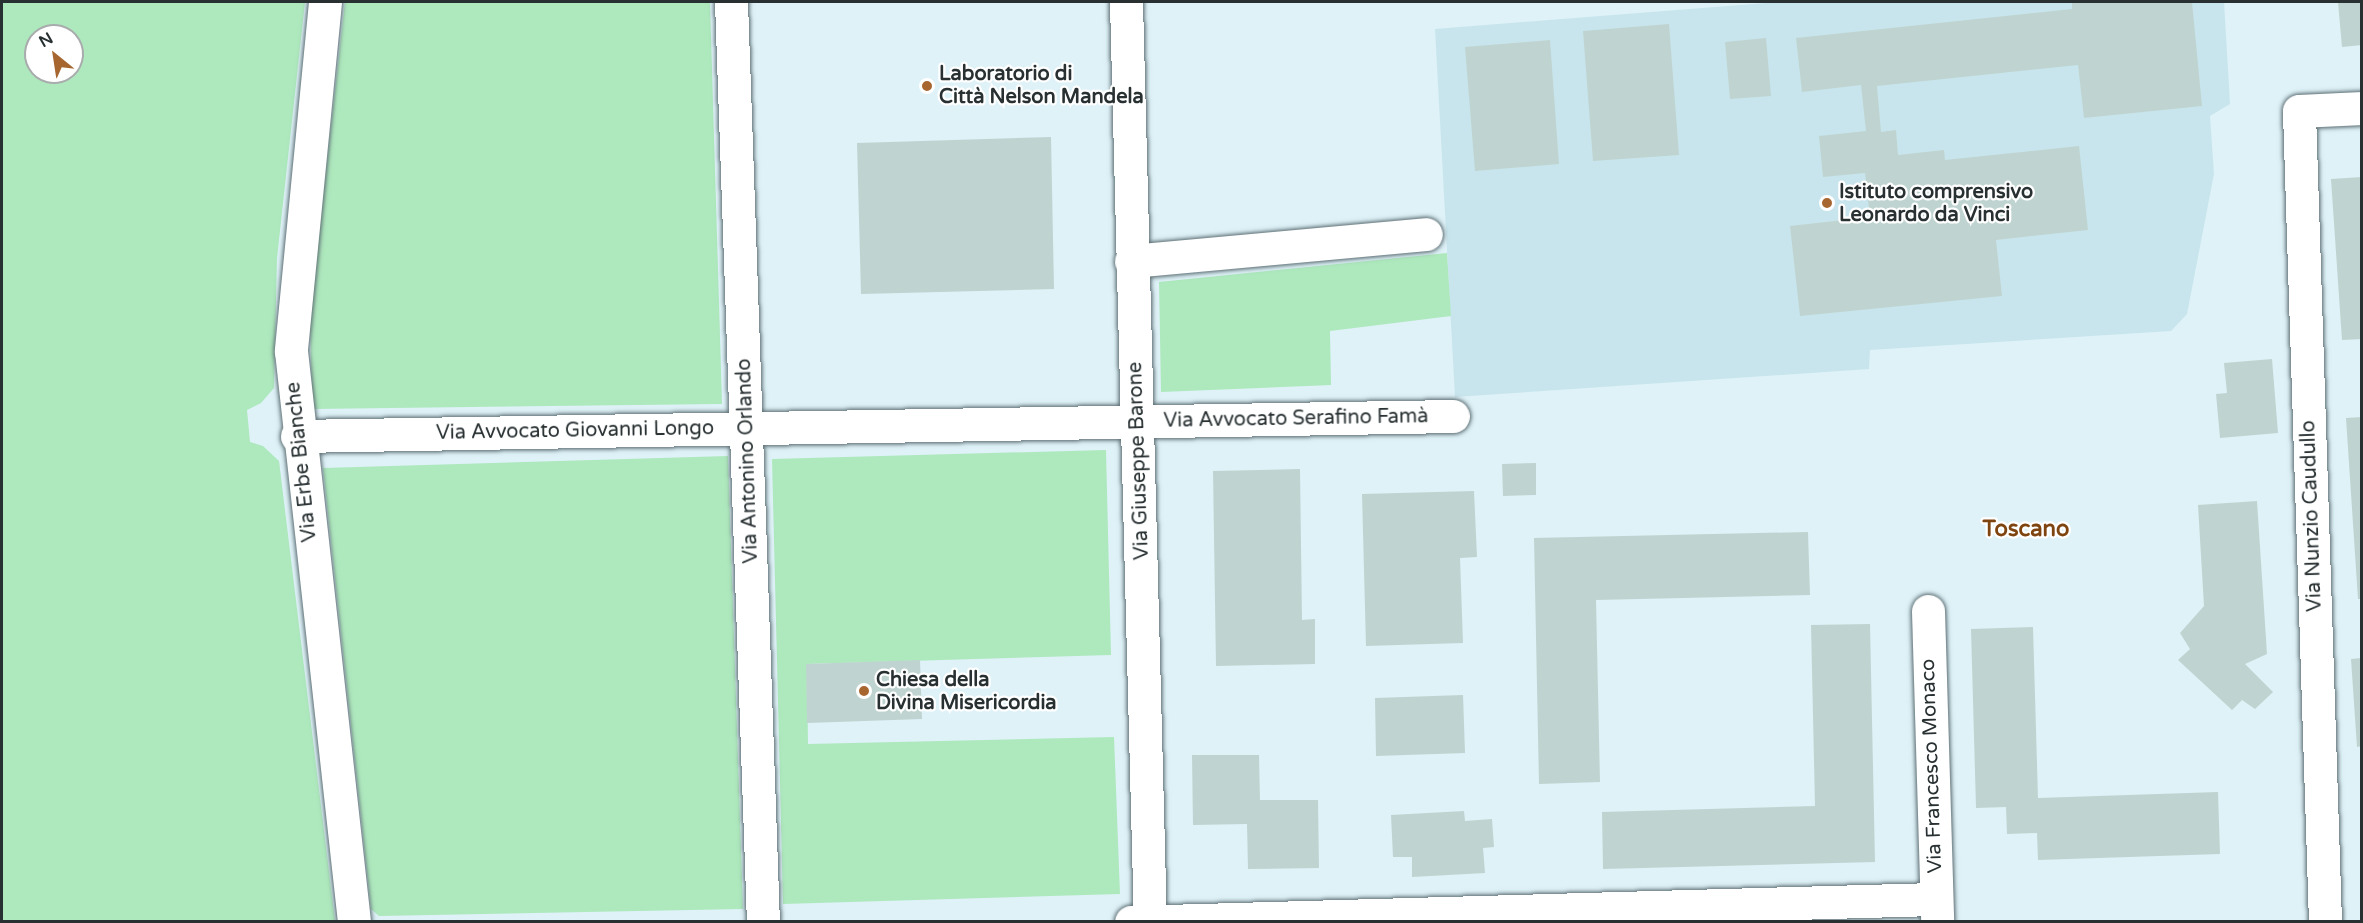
<!DOCTYPE html>
<meta charset="utf-8">
<style>
body{margin:0}
#map{position:relative;width:2363px;height:923px;overflow:hidden;background:#def2f8;font-family:"Varela Round",sans-serif}
div>[style]{position:absolute}
[style*='--x']{left:calc(var(--x)*1px);top:calc(var(--y)*1px);width:calc(var(--w)*1px);rotate:calc(var(--a)*1deg)}
.built>*{inset:0;background:#c8e5ed}
.green>*{inset:0;background:#aee8bd}
.building>*{inset:0;background:#bfd4d0}
.roads{filter:drop-shadow(0 0 2px #5e7075) drop-shadow(0 0 2px #5e7075)}
.minor>*{height:33px;margin:-16.5px;padding:0 16.5px;transform-origin:16.5px;border-radius:16.5px;background:#fff}
.tertiary>*{height:33px;margin:-16.5px;padding:0 16.5px;transform-origin:16.5px;border-radius:16.5px;background:#fff}
.dots>*{width:16px;height:16px;translate:-50% -50%;box-sizing:border-box;border:3px solid #fff;border-radius:50%}
span{translate:-50% -50%;white-space:nowrap;text-align:center;line-height:1.15;-webkit-text-stroke:4.5px #fff;paint-order:stroke}
.poi-label{font-size:20px;color:#283032;font-weight:700}
.left{translate:0 -50%;text-align:left}
.street-label{font-size:20px;color:#283032}
.quarter-label{font-size:22px;color:#7e4510;font-weight:700}
.frame{position:absolute;inset:0;border:3px solid #283032;pointer-events:none}
.north{position:absolute;left:24px;top:24px;width:60px;height:60px;box-sizing:border-box;background:#fff;border:2px solid #a9acad;border-radius:50%;rotate:330deg;font-size:16px;font-weight:700;line-height:24px;text-align:center;color:#283032}
.north::after{content:'';display:block;margin:auto;width:21px;height:27px;background:#a76630;clip-path:polygon(50% 0,100% 100%,50% 72%,0 100%)}
</style>
<div id="map">
<div class="built">
<div style="clip-path:polygon(1779px 2px,2224px 2px,2230px 104px,2210px 116px,2214px 174px,2187px 314px,2171px 331px,1870px 350px,1869px 369px,1455px 397px,1435px 29px)"></div>
</div>
<div class="green">
<div style="clip-path:polygon(evenodd,2px 2px,305px 2px,277px 258px,274px 388px,261px 403px,247px 410px,250px 442px,263px 446px,279px 461px,335px 921px,2px 922px,2px 2px,36px 36px,72px 36px,72px 72px,36px 72px,36px 36px)"></div>
<div style="clip-path:polygon(345px 2px,710px 2px,722px 404px,312px 409px,310px 313px)"></div>
<div style="clip-path:polygon(1447px 253px,1451px 316px,1330px 331px,1331px 385px,1161px 392px,1159px 282px)"></div>
<div style="clip-path:polygon(1106px 450px,1111px 655px,807px 664px,808px 744px,1114px 737px,1120px 894px,783px 904px,772px 459px)"></div>
<div style="clip-path:polygon(728px 456px,743px 909px,379px 916px,371px 909px,323px 468px)"></div>
</div>
<div class="building">
<div style="clip-path:polygon(2072px 2px,2192px 2px,2202px 106px,2084px 118px,2078px 65px,1877px 86px,1881px 132px,1896px 130px,1898px 155px,1944px 150px,1945px 160px,2079px 146px,2088px 230px,1996px 240px,2002px 296px,1800px 316px,1790px 226px,1870px 217px,1865px 173px,1823px 177px,1819px 136px,1866px 131px,1861px 85px,1802px 92px,1796px 38px,2072px 9px)"></div>
<div style="clip-path:polygon(2338px 2px,2362px 2px,2362px 45px,2342px 47px)"></div>
<div style="clip-path:polygon(1669px 24px,1679px 155px,1593px 161px,1583px 31px)"></div>
<div style="clip-path:polygon(1766px 38px,1771px 96px,1730px 99px,1725px 42px)"></div>
<div style="clip-path:polygon(1550px 40px,1559px 164px,1475px 171px,1465px 47px)"></div>
<div style="clip-path:polygon(1051px 137px,1054px 289px,861px 294px,857px 143px)"></div>
<div style="clip-path:polygon(2362px 177px,2362px 339px,2342px 340px,2331px 179px)"></div>
<div style="clip-path:polygon(2272px 359px,2278px 433px,2220px 438px,2216px 394px,2227px 393px,2224px 363px)"></div>
<div style="clip-path:polygon(2362px 417px,2362px 599px,2358px 599px,2346px 418px)"></div>
<div style="clip-path:polygon(1536px 463px,1536px 495px,1503px 496px,1502px 464px)"></div>
<div style="clip-path:polygon(1300px 469px,1302px 620px,1315px 619px,1315px 664px,1216px 666px,1213px 471px)"></div>
<div style="clip-path:polygon(1474px 491px,1477px 557px,1460px 558px,1463px 643px,1366px 646px,1362px 494px)"></div>
<div style="clip-path:polygon(2257px 501px,2267px 654px,2245px 664px,2273px 692px,2255px 709px,2242px 700px,2232px 710px,2178px 660px,2190px 649px,2180px 633px,2204px 606px,2198px 505px)"></div>
<div style="clip-path:polygon(1808px 532px,1810px 595px,1596px 600px,1600px 782px,1539px 784px,1534px 538px)"></div>
<div style="clip-path:polygon(1870px 624px,1875px 862px,1603px 869px,1602px 812px,1815px 806px,1811px 625px)"></div>
<div style="clip-path:polygon(2033px 627px,2038px 798px,2218px 792px,2220px 854px,2038px 860px,2037px 833px,2007px 834px,2006px 807px,1976px 808px,1971px 629px)"></div>
<div style="clip-path:polygon(2362px 658px,2362px 746px,2357px 747px,2351px 659px)"></div>
<div style="clip-path:polygon(920px 660px,922px 719px,807px 723px,806px 664px)"></div>
<div style="clip-path:polygon(1463px 695px,1465px 753px,1376px 756px,1375px 698px)"></div>
<div style="clip-path:polygon(1192px 755px,1259px 755px,1260px 800px,1318px 800px,1319px 868px,1248px 869px,1247px 824px,1193px 825px)"></div>
<div style="clip-path:polygon(1464px 811px,1465px 821px,1492px 819px,1494px 847px,1483px 848px,1485px 873px,1412px 877px,1412px 857px,1393px 857px,1391px 815px)"></div>
</div>
<div class="roads">
<div class="minor">
<div style="--x:731;--y:2;--w:921;--a:88.01"></div>
<div style="--x:1126;--y:2;--w:920;--a:88.51"></div>
<div style="--x:1131;--y:261;--w:296;--a:-5.2"></div>
<div style="--x:297;--y:436;--w:1156;--a:-0.99"></div>
<div style="--x:1928;--y:611;--w:310;--a:88.3"></div>
<div style="--x:1131;--y:922;--w:805;--a:-1.64"></div>
<div style="--x:2325;--y:922;--w:811;--a:-91.84"></div>
<div style="--x:2299;--y:111;--w:63;--a:-2.7"></div>
</div>
<div class="tertiary">
<div style="--x:325;--y:2;--w:351;--a:95.6"></div>
<div style="--x:291;--y:351;--w:574;--a:83.7"></div>
</div>
</div>
<div class="dots">
<div style="left:927px;top:86px;background:#a76630"></div>
<div style="left:1827px;top:203px;background:#a76630"></div>
<div style="left:864px;top:691px;background:#a76630"></div>
</div>
<div class="poi-label">
<span class="left" style="left:939px;top:86px">Laboratorio di<br>Città Nelson Mandela</span>
<span class="left" style="left:1839px;top:204px">Istituto comprensivo<br>Leonardo da Vinci</span>
<span class="left" style="left:876px;top:692px">Chiesa della<br>Divina Misericordia</span>
</div>
<div class="street-label">
<span style="left:1296px;top:419px;rotate:-1deg">Via Avvocato Serafino Famà</span>
<span style="left:575px;top:431px;rotate:-1deg">Via Avvocato Giovanni Longo</span>
<span style="left:748px;top:461px;rotate:-92deg">Via Antonino Orlando</span>
<span style="left:1139px;top:461px;rotate:-92deg">Via Giuseppe Barone</span>
<span style="left:302px;top:462px;rotate:-96deg">Via Erbe Bianche</span>
<span style="left:2312px;top:516px;rotate:-92deg">Via Nunzio Caudullo</span>
<span style="left:1932px;top:766px;rotate:-92deg">Via Francesco Monaco</span>
</div>
<div class="quarter-label">
<span style="left:2026px;top:530px">Toscano</span>
</div>
<div class="frame"></div>
<div class="north">N</div>
</div>
